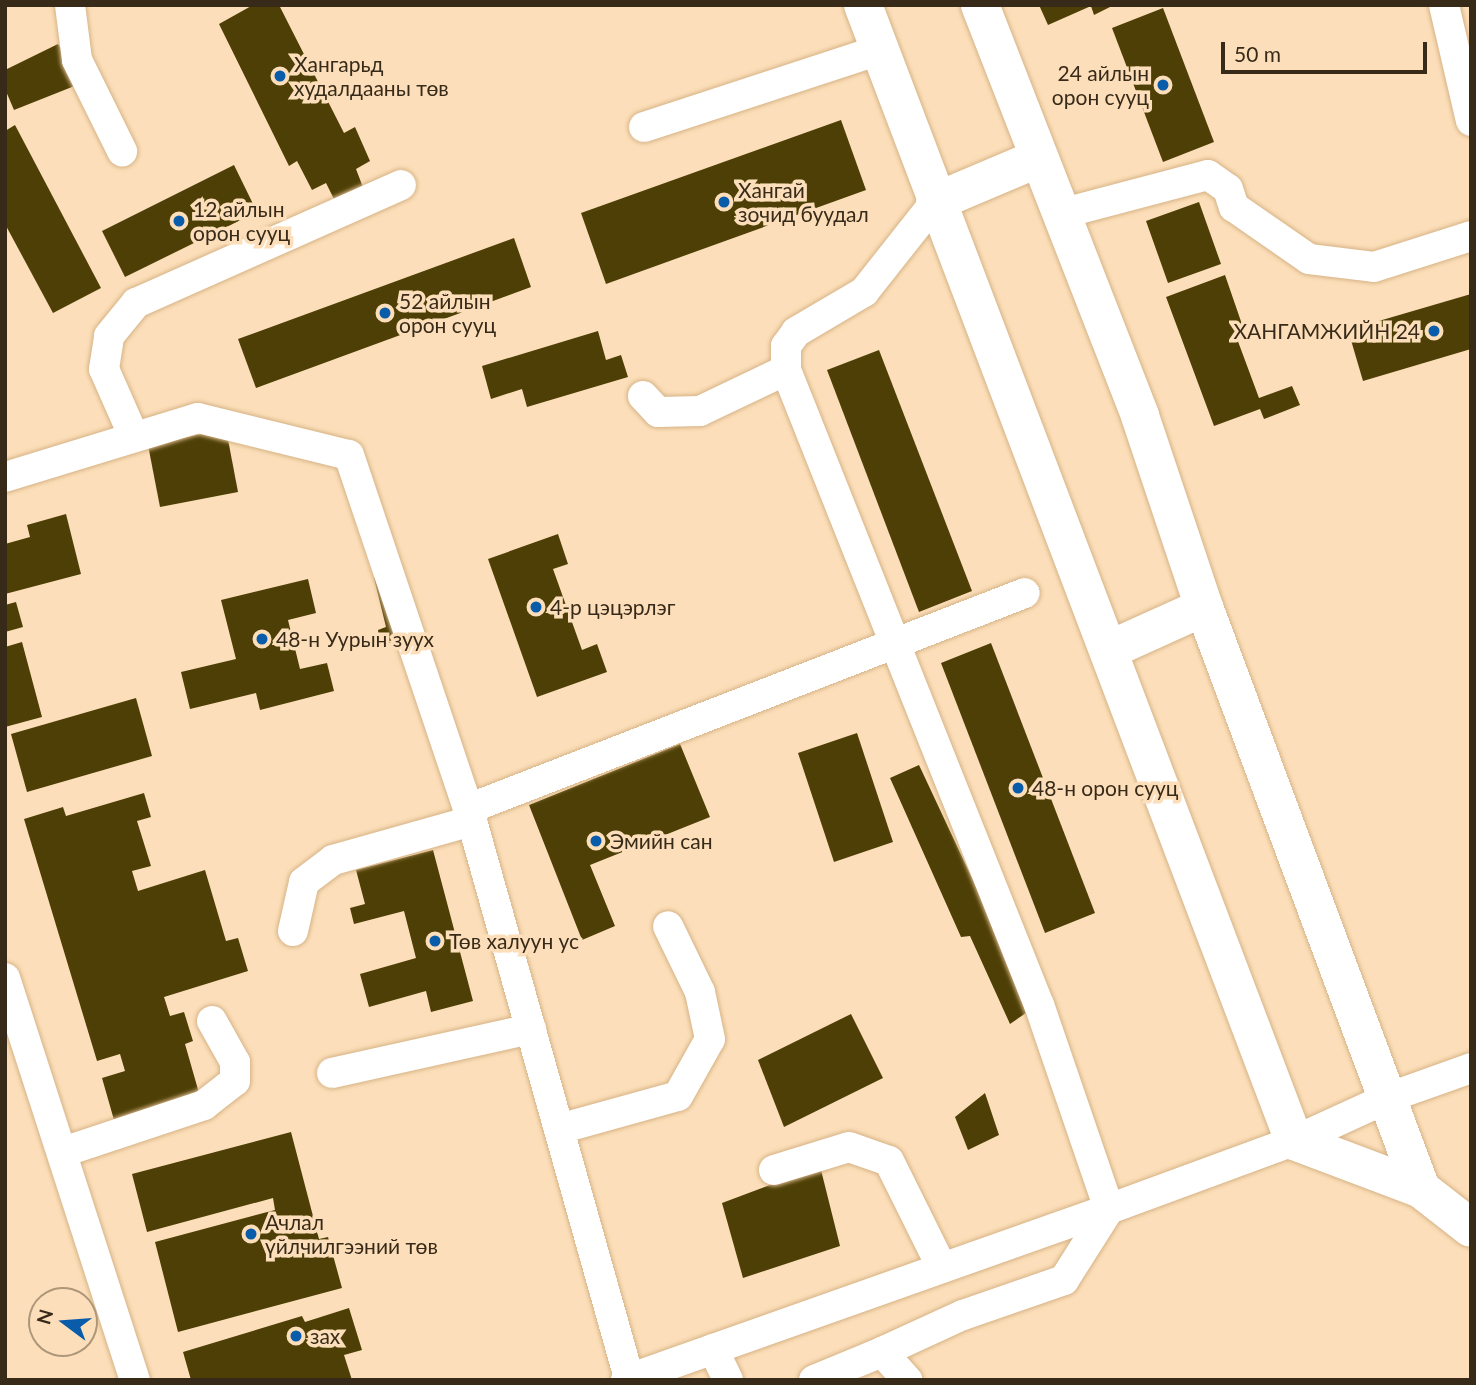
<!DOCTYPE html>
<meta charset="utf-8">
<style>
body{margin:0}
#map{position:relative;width:1476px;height:1385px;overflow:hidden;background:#fcdfba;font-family:Lato,sans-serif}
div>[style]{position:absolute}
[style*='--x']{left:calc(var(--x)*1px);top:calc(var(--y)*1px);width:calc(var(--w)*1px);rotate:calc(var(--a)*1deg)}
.building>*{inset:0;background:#4d3f05}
.roads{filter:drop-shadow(0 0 2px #d7b386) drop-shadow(0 0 2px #d7b386)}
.minor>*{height:30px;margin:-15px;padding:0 15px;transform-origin:15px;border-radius:15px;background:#fff}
.major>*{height:38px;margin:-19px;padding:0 19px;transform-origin:19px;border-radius:19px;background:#fff}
.dots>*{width:19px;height:19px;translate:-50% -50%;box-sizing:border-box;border:4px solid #fcdfba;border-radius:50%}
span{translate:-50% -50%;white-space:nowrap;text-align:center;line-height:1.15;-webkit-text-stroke:7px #fcdfba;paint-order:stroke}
.poi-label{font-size:21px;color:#382a18}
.left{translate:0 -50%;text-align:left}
.right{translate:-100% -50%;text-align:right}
.frame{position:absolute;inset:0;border:7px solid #382a18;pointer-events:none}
.north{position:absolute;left:28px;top:1287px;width:70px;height:70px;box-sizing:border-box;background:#fcdfba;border:2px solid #ae9779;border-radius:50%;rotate:286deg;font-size:19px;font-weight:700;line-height:28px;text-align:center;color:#382a18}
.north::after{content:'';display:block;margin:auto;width:24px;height:32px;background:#095caa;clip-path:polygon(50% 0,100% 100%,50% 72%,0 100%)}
.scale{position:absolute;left:1221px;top:42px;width:206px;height:32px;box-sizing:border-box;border:4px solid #382a18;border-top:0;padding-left:9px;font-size:21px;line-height:24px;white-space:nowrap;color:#382a18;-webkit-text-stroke:5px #fcdfba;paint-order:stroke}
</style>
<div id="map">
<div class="building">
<div style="clip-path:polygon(253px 5px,279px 5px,344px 133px,355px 127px,370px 161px,356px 169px,364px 190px,336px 203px,326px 183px,312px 190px,297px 161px,289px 166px,219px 24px)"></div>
<div style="clip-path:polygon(1039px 5px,1114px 5px,1094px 15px,1091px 6px,1048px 25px)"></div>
<div style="clip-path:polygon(1163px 8px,1214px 142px,1163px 162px,1112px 28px)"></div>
<div style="clip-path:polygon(58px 44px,82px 83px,14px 110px,5px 89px,5px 70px)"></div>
<div style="clip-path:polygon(841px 120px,866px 190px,606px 284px,581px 213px)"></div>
<div style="clip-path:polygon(15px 125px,101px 288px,53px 313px,5px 224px,5px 131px)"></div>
<div style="clip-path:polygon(234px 165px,257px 212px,125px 277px,102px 231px)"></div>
<div style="clip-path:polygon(1199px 202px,1221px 264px,1168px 283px,1146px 221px)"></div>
<div style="clip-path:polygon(514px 238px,531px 287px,256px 388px,238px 339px)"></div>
<div style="clip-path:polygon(1225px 275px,1245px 333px,1236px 336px,1259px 398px,1292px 386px,1300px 405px,1264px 419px,1260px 409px,1214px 426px,1166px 297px)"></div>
<div style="clip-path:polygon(1471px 294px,1471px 349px,1363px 381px,1348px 330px)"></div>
<div style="clip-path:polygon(598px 331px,606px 360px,621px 355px,628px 377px,527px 407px,522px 389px,491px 399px,482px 366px)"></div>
<div style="clip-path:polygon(879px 350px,972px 591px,919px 612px,827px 370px)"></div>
<div style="clip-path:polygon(226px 429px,238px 492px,160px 507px,148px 445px)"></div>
<div style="clip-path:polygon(66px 514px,81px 574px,5px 594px,5px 544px,30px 537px,27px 525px)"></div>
<div style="clip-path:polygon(558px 534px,568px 564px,553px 569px,582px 650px,597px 644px,607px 672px,537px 697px,488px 559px)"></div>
<div style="clip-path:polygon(382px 574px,401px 638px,380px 647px,378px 630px,386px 627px,374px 578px)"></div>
<div style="clip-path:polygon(308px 579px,316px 613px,288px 620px,300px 669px,327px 663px,334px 691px,260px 710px,256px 693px,190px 709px,181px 672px,236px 659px,221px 600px)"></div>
<div style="clip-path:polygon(16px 602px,23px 627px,5px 632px,5px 605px)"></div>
<div style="clip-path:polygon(22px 642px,42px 717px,5px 727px,5px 647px)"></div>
<div style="clip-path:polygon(991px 643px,1095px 913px,1045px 933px,941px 663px)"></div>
<div style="clip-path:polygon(136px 698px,152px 756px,27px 792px,11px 734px)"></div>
<div style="clip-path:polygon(857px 733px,893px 842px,834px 862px,798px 753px)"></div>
<div style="clip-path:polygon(680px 744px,710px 817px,590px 865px,615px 926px,582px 940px,529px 805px)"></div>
<div style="clip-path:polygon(919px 765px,1033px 1008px,1010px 1024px,970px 936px,961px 937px,890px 778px)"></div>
<div style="clip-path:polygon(144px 793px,151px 817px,137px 821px,151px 866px,132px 871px,138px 891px,205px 870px,226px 941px,238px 938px,248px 971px,164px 997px,170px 1016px,184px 1012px,193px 1041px,185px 1044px,199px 1093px,114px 1120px,102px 1078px,125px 1071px,120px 1054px,97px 1061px,24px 819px,63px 807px,66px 816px)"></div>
<div style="clip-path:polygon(433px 850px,473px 1001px,431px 1012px,426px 991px,369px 1007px,360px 974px,416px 958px,404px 911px,354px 924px,350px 908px,365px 904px,356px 870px)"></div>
<div style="clip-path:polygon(851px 1014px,883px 1078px,784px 1127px,758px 1060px)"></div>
<div style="clip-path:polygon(985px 1093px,999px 1135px,968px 1150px,955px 1117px)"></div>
<div style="clip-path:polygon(291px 1132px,319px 1239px,328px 1237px,342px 1288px,178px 1332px,155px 1242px,275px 1210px,273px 1198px,147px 1232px,132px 1174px)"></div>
<div style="clip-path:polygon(820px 1166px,840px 1246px,743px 1278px,722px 1203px)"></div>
<div style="clip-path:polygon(349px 1308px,362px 1350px,344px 1355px,352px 1380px,191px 1380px,183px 1352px,302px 1316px,305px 1322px)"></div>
</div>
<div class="roads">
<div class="minor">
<div style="--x:70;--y:5;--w:55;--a:82.7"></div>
<div style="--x:77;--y:60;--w:102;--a:63.7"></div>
<div style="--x:1444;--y:5;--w:119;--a:76.9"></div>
<div style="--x:644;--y:127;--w:248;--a:-18.1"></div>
<div style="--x:1060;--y:214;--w:153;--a:-14.8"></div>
<div style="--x:1208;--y:175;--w:24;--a:35"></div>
<div style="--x:1228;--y:189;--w:19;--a:72"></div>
<div style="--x:1234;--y:207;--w:91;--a:34.7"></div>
<div style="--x:1309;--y:259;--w:65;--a:7"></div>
<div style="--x:1374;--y:267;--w:102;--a:-17.7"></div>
<div style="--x:643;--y:396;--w:22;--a:47"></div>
<div style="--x:658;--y:412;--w:42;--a:-1.4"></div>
<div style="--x:700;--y:411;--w:95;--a:-25.5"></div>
<div style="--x:134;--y:437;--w:74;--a:-113.8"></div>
<div style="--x:104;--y:369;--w:33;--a:-81"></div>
<div style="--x:109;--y:336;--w:43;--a:-50.7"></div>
<div style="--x:136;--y:303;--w:290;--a:-24"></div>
<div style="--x:5;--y:477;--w:202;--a:-17"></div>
<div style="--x:198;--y:418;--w:155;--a:13.8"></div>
<div style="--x:349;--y:455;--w:386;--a:71.4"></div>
<div style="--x:472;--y:821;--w:579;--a:74.26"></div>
<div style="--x:468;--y:809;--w:597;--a:-21.2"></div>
<div style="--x:293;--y:931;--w:50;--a:-77.3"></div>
<div style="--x:304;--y:882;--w:36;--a:-37"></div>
<div style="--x:333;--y:860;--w:144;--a:-15.7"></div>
<div style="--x:5;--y:978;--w:422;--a:72.1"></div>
<div style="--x:332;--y:1073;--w:204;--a:-12.5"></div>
<div style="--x:559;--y:1129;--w:123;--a:-15.5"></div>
<div style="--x:678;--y:1096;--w:65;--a:-60.7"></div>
<div style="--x:710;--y:1039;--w:48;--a:-102"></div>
<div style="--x:700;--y:992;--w:73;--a:-115.9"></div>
<div style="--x:63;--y:1152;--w:149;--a:-18.4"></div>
<div style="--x:204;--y:1105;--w:39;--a:-38"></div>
<div style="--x:235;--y:1081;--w:19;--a:-90"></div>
<div style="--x:235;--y:1062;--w:47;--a:-119.3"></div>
<div style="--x:774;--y:1170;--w:78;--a:-17"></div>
<div style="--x:849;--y:1147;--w:42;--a:19.3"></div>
<div style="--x:889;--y:1161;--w:119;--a:63.6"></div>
<div style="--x:713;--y:1349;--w:34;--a:64"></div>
<div style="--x:882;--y:1352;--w:89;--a:-24.6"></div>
<div style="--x:963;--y:1315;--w:107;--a:-19.1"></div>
<div style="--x:1064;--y:1280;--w:84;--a:-57.6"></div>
<div style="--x:1109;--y:1209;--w:216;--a:-108.9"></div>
<div style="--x:1039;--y:1005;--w:684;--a:-111.72"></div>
<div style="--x:786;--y:370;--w:24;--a:-90"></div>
<div style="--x:786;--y:346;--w:17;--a:-54"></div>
<div style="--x:796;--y:332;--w:79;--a:-30.5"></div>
<div style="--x:864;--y:292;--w:115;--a:-51.7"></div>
<div style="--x:626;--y:1380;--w:512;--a:-19.5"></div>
<div style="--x:1109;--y:1209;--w:197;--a:-20.2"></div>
<div style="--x:1294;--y:1141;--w:106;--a:-24.6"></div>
<div style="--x:1390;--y:1097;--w:86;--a:-19.7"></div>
<div style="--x:814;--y:1380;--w:74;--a:-22.4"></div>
<div style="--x:882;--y:1352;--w:38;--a:48"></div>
</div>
<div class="major">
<div style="--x:863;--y:5;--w:1215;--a:69.22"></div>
<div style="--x:1294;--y:1141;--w:136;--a:20.7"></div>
<div style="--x:1421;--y:1189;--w:63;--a:38"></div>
<div style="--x:980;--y:5;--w:441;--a:68.7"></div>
<div style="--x:1140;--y:416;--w:201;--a:71.5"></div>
<div style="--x:1204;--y:607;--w:621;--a:69.55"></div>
<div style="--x:935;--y:202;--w:111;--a:-22.9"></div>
<div style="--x:1111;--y:649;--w:102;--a:-24.3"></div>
</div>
</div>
<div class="dots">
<div style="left:280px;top:76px;background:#095caa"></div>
<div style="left:1163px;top:85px;background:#095caa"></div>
<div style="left:724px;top:202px;background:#095caa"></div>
<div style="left:179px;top:221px;background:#095caa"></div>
<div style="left:385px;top:313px;background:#095caa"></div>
<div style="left:1434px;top:331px;background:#095caa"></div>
<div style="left:536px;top:607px;background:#095caa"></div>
<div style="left:262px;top:639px;background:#095caa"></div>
<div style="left:1018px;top:788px;background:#095caa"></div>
<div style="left:596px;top:841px;background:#095caa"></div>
<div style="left:435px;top:941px;background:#095caa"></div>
<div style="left:251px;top:1234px;background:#095caa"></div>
<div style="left:296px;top:1336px;background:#095caa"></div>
</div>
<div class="poi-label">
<span class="left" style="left:294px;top:76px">Хангарьд<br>худалдааны төв</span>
<span class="right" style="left:1149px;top:85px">24 айлын<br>орон сууц</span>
<span class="left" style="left:738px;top:202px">Хангай<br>зочид буудал</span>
<span class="left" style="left:193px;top:221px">12 айлын<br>орон сууц</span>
<span class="left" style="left:399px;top:313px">52 айлын<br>орон сууц</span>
<span class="right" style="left:1420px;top:331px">ХАНГАМЖИЙН 24</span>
<span class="left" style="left:550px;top:607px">4-р цэцэрлэг</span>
<span class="left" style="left:276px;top:639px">48-н Уурын зуух</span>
<span class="left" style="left:1032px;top:788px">48-н орон сууц</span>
<span class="left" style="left:610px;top:841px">Эмийн сан</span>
<span class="left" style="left:449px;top:941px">Төв халуун ус</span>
<span class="left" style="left:265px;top:1234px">Ачлал<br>үйлчилгээний төв</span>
<span class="left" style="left:310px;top:1336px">зах</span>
</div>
<div class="frame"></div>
<div class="north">N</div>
<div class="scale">50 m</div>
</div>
